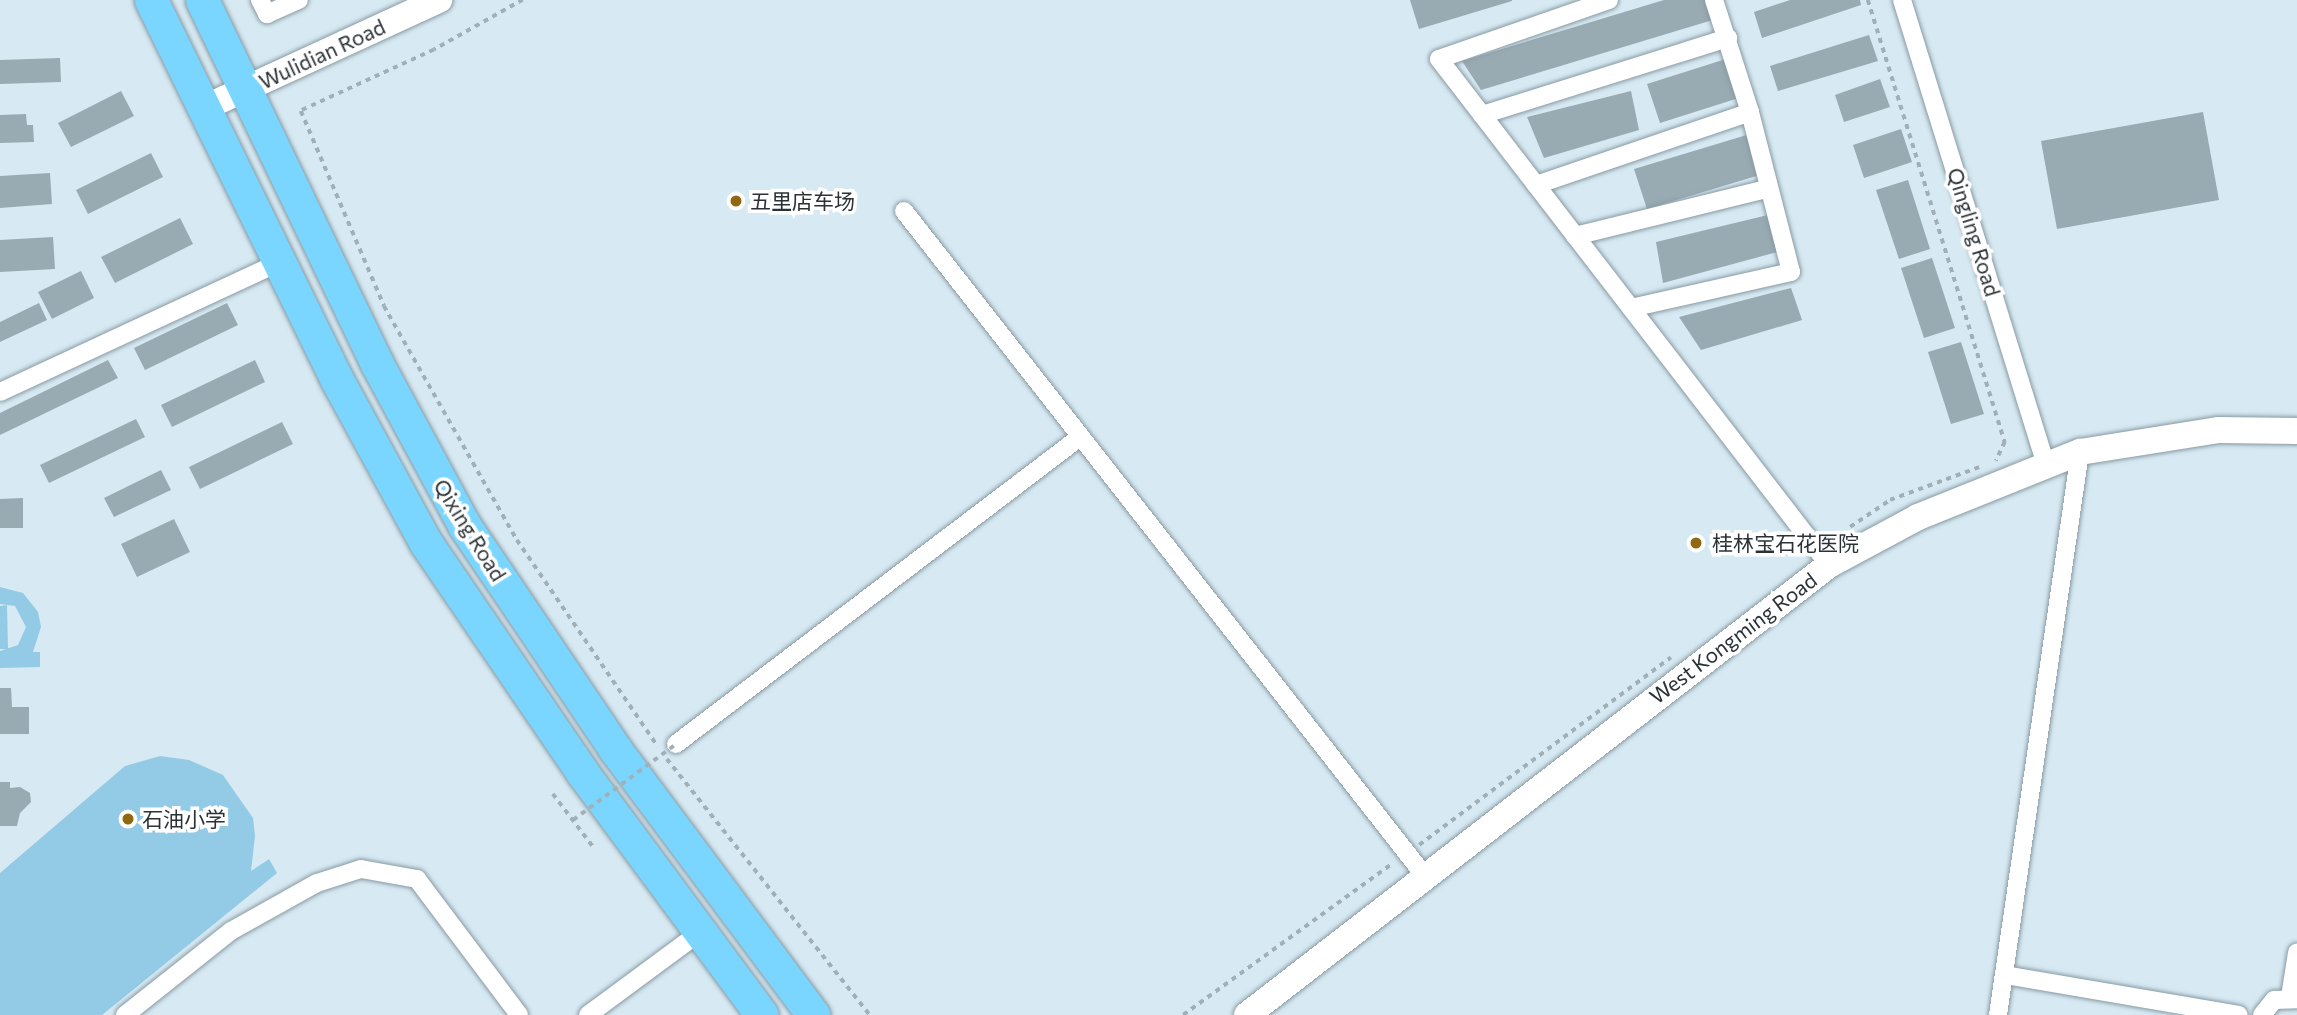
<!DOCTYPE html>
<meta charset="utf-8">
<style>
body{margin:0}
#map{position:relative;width:2297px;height:1015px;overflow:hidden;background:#d7eaf3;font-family:Commissioner,"Noto Sans SC",sans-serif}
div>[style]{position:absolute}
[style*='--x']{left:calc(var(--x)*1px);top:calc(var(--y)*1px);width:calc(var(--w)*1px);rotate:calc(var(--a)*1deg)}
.green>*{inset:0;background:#93cae5}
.building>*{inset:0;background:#98aab2}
.path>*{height:3.5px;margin-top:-1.75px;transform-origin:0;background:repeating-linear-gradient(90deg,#a1b0b7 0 5px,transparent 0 10px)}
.roads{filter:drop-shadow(0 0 2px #8899a2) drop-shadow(0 0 2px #8899a2)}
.street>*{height:18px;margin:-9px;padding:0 9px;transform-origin:9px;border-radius:9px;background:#fff}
.secondary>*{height:26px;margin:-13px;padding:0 13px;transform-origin:13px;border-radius:13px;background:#fff}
.highway>*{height:33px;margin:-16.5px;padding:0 16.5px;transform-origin:16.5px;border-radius:16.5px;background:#7ad5ff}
.path-bridge>*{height:3.5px;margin-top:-1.75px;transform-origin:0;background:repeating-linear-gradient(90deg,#a1b0b7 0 5px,transparent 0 10px)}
.dots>*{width:19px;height:19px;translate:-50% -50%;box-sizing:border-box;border:4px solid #fff;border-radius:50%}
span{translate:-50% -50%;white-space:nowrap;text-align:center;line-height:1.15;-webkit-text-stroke:7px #fff;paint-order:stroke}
.street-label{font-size:21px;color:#2b3236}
.poi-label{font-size:21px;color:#2b3236}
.left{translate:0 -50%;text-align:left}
</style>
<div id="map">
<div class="green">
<div style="clip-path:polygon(0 587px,23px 593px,38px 612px,41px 627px,33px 652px,40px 652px,40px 667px,0 668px,0 651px,18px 645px,26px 627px,15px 606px,0 604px)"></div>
<div style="clip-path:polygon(7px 605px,8px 649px,0 649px,0 606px)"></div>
<div style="clip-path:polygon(160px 756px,189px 760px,223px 775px,253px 818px,255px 836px,251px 871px,269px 859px,277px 873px,102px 1015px,0 1015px,0 873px,125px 766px)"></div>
</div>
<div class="building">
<div style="clip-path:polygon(1410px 0,1512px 0,1512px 1px,1419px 29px)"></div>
<div style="clip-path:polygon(1664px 0,1711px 0,1716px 19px,1481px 90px,1462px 61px)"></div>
<div style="clip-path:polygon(1790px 0,1860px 0,1861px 5px,1762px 38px,1754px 12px)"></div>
<div style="clip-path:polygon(1869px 35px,1878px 61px,1778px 91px,1770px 66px)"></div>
<div style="clip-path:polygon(60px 58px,61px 82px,0 84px,0 60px)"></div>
<div style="clip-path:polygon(1729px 58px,1742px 97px,1660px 123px,1647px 84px)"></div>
<div style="clip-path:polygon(1880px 79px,1890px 107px,1844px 122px,1835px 95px)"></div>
<div style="clip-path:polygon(121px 91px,134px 116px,71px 147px,58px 123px)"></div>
<div style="clip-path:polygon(1631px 91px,1639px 130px,1544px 158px,1527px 117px)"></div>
<div style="clip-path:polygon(2203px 112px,2219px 200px,2057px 229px,2041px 141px)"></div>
<div style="clip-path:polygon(26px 114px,27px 125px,33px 125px,34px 142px,0 143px,0 115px)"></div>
<div style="clip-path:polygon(1901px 129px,1912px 162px,1864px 178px,1853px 145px)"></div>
<div style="clip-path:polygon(1750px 134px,1763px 174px,1647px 209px,1634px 169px)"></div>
<div style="clip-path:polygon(151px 153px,163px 177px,88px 214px,76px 190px)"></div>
<div style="clip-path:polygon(50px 173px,52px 204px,0 208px,0 176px)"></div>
<div style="clip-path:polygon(1908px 180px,1930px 249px,1899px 259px,1876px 190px)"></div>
<div style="clip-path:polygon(1772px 214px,1781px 251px,1663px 283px,1656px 242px)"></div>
<div style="clip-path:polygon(180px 218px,193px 244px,115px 283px,101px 257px)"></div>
<div style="clip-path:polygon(53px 237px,55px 269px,0 272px,0 240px)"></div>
<div style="clip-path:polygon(1932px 258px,1955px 328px,1924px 338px,1901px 268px)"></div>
<div style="clip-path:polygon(81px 271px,94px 298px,52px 319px,38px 292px)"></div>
<div style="clip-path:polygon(1791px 288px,1802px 320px,1701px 350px,1679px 317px)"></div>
<div style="clip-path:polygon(39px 303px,47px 320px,0 342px,0 322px)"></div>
<div style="clip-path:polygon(227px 303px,238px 325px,145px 370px,134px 348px)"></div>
<div style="clip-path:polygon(1961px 342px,1984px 414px,1951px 424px,1928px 352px)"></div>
<div style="clip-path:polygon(108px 360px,118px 378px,0 435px,0 413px)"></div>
<div style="clip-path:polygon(255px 360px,265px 382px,172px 427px,161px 405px)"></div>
<div style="clip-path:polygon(136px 419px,145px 437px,49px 483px,40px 465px)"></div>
<div style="clip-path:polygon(282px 422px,293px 444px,200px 489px,189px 467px)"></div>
<div style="clip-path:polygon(161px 470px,171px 490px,114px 517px,104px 498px)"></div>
<div style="clip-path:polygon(23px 498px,23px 528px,0 528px,0 499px)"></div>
<div style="clip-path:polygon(174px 519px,190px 552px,137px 577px,121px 544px)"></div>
<div style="clip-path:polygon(0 688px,11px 688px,12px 707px,29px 707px,29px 734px,0 734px)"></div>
<div style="clip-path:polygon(0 782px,10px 782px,10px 788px,20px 787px,30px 793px,31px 802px,20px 813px,17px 826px,0 826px)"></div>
</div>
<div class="path">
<div style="--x:523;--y:0;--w:102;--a:150.7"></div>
<div style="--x:434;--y:50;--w:146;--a:155.4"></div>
<div style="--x:301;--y:111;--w:212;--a:66.9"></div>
<div style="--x:384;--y:306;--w:269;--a:60.4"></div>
<div style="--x:517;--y:540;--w:250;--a:55.7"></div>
<div style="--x:1868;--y:0;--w:463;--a:72.8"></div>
<div style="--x:2005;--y:442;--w:21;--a:115"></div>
<div style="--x:1850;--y:527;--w:48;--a:-34"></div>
<div style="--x:1890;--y:500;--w:95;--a:-20.3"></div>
<div style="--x:667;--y:759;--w:327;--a:51.6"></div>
<div style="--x:553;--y:794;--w:68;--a:52.8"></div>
<div style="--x:1419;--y:845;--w:314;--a:-36.7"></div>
<div style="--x:1183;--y:1015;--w:259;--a:-35.9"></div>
</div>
<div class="roads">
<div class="street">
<div style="--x:260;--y:0;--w:16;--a:63"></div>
<div style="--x:267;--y:14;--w:35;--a:-24"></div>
<div style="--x:1609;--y:0;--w:180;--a:160.9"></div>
<div style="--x:1439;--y:59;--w:639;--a:52.38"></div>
<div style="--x:1902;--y:0;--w:486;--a:72.8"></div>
<div style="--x:1482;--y:115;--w:258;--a:-17.4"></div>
<div style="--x:1536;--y:185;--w:226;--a:-18.8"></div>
<div style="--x:904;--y:211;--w:843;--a:51.93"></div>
<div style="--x:1575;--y:236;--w:198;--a:-13.8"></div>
<div style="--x:1631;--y:308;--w:164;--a:-12.7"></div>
<div style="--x:1791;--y:272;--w:165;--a:-104.4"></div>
<div style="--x:1750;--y:112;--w:118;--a:-107.8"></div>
<div style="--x:0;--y:392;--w:309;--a:-24.9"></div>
<div style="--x:676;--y:744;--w:507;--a:-37.23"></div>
<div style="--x:2005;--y:975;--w:237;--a:9.7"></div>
<div style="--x:2290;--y:997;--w:45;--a:-81"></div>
<div style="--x:125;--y:1015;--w:135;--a:-38.4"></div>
<div style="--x:231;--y:931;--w:98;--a:-29.2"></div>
<div style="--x:317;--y:883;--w:46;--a:-17.7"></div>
<div style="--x:361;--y:869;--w:57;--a:10.1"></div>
<div style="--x:417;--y:879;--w:170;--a:53.1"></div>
<div style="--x:588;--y:1015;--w:139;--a:-36.5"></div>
<div style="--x:1998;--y:1015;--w:569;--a:-81.71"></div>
<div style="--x:2262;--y:1015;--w:19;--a:-51"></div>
<div style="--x:2274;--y:1000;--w:23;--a:-2"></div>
</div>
<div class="secondary">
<div style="--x:204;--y:108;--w:259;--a:-24.7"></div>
<div style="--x:1247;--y:1015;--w:736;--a:-37.71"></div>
<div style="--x:1829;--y:565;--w:101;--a:-28.3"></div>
<div style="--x:1918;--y:517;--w:175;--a:-21.9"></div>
<div style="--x:2080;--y:452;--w:141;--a:-9"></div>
<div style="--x:2219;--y:430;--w:78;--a:0.7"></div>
</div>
<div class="highway">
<div style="--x:151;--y:0;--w:421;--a:63.9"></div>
<div style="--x:336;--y:378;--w:188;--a:61.4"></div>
<div style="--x:426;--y:543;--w:277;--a:55.7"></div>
<div style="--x:582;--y:772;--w:302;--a:53.5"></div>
<div style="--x:202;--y:0;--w:402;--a:64.3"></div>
<div style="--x:376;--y:362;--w:185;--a:61.6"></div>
<div style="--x:464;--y:525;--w:270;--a:56"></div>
<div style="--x:615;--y:749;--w:332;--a:53.3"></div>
</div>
</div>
<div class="path-bridge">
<div style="--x:573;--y:820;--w:128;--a:-36.4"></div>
</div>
<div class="dots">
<div style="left:736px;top:201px;background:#91670f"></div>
<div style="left:1696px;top:543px;background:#91670f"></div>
<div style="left:128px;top:819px;background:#91670f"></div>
</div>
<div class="street-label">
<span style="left:322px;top:54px;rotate:-25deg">Wulidian Road</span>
<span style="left:1974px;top:232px;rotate:73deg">Qingling Road</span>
<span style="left:470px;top:530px;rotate:58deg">Qixing Road</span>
<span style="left:1733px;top:638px;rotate:-37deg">West Kongming Road</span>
</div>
<div class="poi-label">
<span class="left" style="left:750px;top:201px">五里店车场</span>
<span class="left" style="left:1712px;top:543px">桂林宝石花医院</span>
<span class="left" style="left:142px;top:819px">石油小学</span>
</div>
</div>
